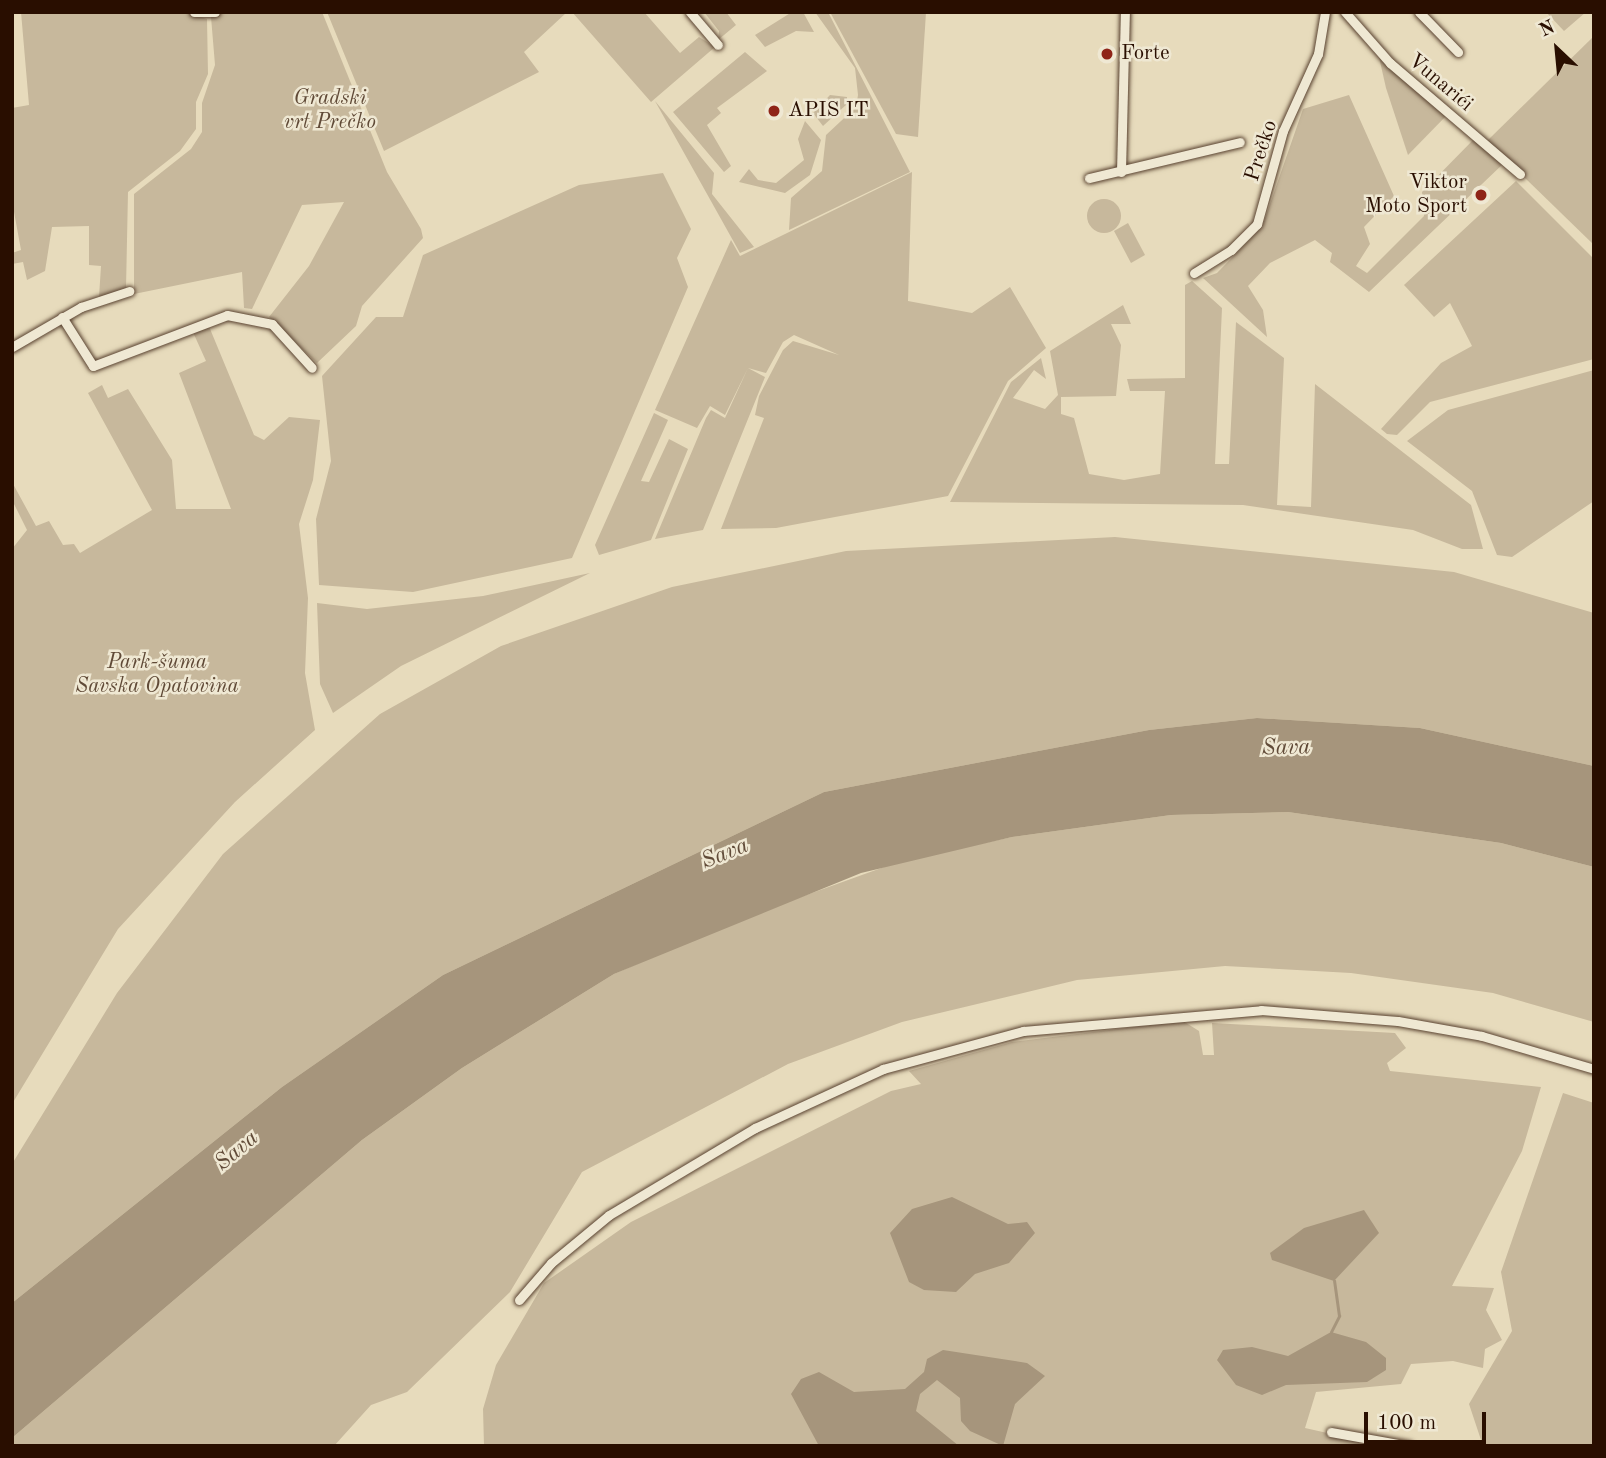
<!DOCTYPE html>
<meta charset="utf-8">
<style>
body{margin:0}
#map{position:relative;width:1606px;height:1458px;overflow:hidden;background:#e7dbbc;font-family:"Old Standard TT",serif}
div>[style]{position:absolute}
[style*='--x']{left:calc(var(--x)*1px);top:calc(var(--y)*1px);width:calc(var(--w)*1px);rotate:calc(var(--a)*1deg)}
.green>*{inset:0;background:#c7b89c}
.round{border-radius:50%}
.water>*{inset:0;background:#a6957c}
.stream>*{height:2.5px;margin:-1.25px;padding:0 1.25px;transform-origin:1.25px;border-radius:1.25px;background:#a6957c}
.roads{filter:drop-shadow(0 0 2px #58412f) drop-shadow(0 0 2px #58412f)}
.minor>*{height:9px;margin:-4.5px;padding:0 4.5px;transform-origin:4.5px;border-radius:4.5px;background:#efe8d3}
.dots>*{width:19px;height:19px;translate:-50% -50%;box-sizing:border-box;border:4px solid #efe8d3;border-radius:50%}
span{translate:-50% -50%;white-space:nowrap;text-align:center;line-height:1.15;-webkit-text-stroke:5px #efe8d3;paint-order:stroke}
.poi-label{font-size:21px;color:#290e00}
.left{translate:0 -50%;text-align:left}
.right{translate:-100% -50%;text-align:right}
.street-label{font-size:21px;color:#290e00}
.park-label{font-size:21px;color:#604a37;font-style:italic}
.water-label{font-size:23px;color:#614b38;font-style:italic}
.frame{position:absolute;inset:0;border:14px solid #290e00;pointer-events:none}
.north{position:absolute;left:1522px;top:14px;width:70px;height:70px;-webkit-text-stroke:5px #efe8d3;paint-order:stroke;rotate:334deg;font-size:19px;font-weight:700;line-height:28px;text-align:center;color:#290e00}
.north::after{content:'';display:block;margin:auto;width:24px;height:32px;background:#290e00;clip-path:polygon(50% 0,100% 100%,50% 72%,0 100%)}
.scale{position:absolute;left:1364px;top:1412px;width:122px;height:32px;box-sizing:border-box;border:4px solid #290e00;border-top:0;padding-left:9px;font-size:21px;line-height:24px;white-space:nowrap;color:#290e00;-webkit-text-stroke:5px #efe8d3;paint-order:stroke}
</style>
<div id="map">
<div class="green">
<div style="clip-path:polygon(21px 12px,185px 12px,207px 19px,208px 74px,196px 102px,196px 129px,180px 151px,128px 192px,126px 289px,99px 297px,101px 266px,89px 265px,89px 226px,52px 227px,45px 271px,27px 280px,23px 262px,12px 264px,12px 253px,21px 250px,12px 201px,12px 108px,29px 105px)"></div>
<div style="clip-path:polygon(224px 12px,322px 12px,387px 172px,421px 229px,423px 238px,362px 306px,356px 326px,317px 363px,269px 317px,309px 266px,344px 202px,302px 205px,252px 309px,244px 308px,242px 272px,134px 294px,134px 194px,191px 149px,202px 132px,202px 103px,215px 65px,211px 17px)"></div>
<div style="clip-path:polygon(327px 12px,566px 12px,566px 13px,524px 52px,539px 72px,384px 151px)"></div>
<div style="clip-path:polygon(572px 12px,644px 12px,680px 53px,699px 37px,715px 47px,651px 102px)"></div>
<div style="clip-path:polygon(704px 12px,726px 12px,736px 25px,718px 40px,719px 31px)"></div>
<div style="clip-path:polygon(792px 12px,803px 12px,814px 32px,796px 31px,765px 47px,755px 35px)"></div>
<div style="clip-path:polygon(815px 12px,828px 12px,910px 172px,789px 230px,791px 198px,822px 171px,826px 135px,856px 107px,858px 95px,855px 68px)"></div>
<div style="clip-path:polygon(830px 12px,926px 12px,918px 137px,896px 134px)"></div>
<div style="clip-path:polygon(1546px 12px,1586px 12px,1564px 31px)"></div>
<div style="clip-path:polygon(1594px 36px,1594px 245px,1487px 141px)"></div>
<div style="clip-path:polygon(745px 52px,767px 71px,717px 108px,721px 113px,707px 125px,731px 166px,724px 172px,673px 112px)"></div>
<div style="clip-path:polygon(1379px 57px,1447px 115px,1408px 155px,1386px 88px)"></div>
<div style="clip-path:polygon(830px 95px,847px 97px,847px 104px,823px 126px,813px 113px)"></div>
<div style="clip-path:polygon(1349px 95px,1394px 196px,1364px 227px,1370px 244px,1356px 266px,1367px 273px,1424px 216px,1422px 192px,1475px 138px,1504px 163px,1369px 292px,1330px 262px,1332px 253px,1315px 240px,1270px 263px,1248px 286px,1263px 310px,1267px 337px,1203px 278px,1217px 273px,1262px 227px,1303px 109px)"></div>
<div style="clip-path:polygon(655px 101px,714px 173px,712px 194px,754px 247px,740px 253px)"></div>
<div style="clip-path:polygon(805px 121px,821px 140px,810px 175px,785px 193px,739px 182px,749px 169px,758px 180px,776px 183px,804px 160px,798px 139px)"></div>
<div style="clip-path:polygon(912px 172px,908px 301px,972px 313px,1010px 287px,1046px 348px,1008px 381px,948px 496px,776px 528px,721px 529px,764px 418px,755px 415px,759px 396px,783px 350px,793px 341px,839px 355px,794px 335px,783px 342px,766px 373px,748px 368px,765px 377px,703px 530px,655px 539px,706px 418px,711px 410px,725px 418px,748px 368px,725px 415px,710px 406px,697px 428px,655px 410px,731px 240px,740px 256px)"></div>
<div style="clip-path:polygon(663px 173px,691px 229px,677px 258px,688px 287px,572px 558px,413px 592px,319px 585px,316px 519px,331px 461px,322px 376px,376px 317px,403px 317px,423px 255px,579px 185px)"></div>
<div style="clip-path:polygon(1516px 181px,1594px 259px,1594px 359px,1430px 402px,1397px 435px,1387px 434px,1381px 429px,1441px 363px,1472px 346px,1450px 303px,1434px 317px,1404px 285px)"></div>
<div class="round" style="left:1087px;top:199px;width:34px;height:34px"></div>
<div style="clip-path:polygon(1128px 223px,1145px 255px,1131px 263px,1114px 231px)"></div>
<div style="clip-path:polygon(1192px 281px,1222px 308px,1215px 464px,1229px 464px,1236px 322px,1284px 358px,1277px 505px,1311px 507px,1315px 384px,1471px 505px,1483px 549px,1462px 549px,1413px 530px,1243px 505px,950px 502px,1011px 382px,1041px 358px,1046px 379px,1034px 370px,1013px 398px,1045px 409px,1058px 395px,1050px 351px,1123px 305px,1131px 324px,1111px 324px,1121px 345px,1116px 396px,1061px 397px,1061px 414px,1074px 418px,1089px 474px,1124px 480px,1160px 474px,1165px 391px,1130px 391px,1127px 379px,1185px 378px,1185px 285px)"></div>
<div style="clip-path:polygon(208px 324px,254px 435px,264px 440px,289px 417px,320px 420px,313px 480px,299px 524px,308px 598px,305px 673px,315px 730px,235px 802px,118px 929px,12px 1104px,12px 549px,27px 530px,12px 500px,12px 482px,36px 526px,49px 521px,63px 545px,74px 544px,80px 553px,152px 510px,88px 393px,102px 385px,108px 398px,128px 389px,172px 460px,176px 509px,231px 509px,179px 373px,206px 361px,192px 330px)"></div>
<div style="clip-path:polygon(1594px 370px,1594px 501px,1512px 557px,1497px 555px,1472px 491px,1407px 441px,1448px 410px)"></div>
<div style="clip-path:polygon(654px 413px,668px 420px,641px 481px,649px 482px,669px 439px,688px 449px,651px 540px,599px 555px,595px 545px)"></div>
<div style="clip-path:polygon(1115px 537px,1454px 572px,1594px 613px,1594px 766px,1420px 728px,1257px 718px,1149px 730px,824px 792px,443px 975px,282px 1087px,12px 1303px,12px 1164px,117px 993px,223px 854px,380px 714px,501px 646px,672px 587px,846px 551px)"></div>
<div style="clip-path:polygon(590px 573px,401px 666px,333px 713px,320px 684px,317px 603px,367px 609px,483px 596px)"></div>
<div style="clip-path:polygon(1288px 812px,1501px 843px,1594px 867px,1594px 1022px,1493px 993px,1351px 973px,1225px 966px,1077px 980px,902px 1022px,788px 1064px,582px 1172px,510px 1292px,407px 1392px,371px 1405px,334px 1446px,12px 1446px,12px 1438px,362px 1140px,462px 1068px,614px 974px,740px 919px,898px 862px,1012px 837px,1171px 815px)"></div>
<div style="clip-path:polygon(1183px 1021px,1199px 1031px,1203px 1055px,1214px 1055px,1212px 1023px,1395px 1033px,1406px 1048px,1387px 1063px,1390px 1071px,1541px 1087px,1522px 1151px,1452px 1286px,1494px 1288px,1486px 1310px,1502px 1340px,1485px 1349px,1483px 1368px,1453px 1361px,1411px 1364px,1401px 1384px,1316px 1392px,1305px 1428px,1385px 1446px,484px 1446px,483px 1409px,496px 1365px,544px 1283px,631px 1222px,891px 1091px,921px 1084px,909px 1071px,1012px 1042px)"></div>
<div style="clip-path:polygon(1563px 1093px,1594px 1103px,1594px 1446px,1483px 1446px,1469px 1404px,1512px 1331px,1501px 1272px)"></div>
</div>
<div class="water">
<div style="clip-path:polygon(1257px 718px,1420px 728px,1594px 766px,1594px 867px,1501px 843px,1288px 812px,1171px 815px,1012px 837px,861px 873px,614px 974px,462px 1068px,362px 1140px,12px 1438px,12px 1303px,282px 1087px,443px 975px,824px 792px,1149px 730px)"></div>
<div style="clip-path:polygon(952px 1197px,1008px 1224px,1027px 1222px,1035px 1233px,1009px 1263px,975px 1274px,956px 1292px,924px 1290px,909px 1282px,890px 1233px,912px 1209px)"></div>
<div style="clip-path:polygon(1364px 1210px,1379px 1233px,1334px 1281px,1272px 1260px,1270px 1253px,1304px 1228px)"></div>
<div style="clip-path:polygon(1331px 1332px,1366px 1342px,1386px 1358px,1386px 1370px,1367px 1382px,1286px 1385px,1262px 1395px,1236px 1385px,1217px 1360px,1223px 1350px,1252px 1347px,1288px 1356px)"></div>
<div style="clip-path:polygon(943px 1350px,1027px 1363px,1045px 1376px,1015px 1404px,1003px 1446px,970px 1431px,961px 1421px,960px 1398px,937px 1380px,920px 1394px,916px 1411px,959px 1446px,819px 1446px,791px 1394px,801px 1379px,819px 1372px,854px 1392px,905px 1389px,924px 1372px,927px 1359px)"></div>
</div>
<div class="stream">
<div style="--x:1331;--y:1332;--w:18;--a:-63"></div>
<div style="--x:1339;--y:1316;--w:35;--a:-98"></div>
</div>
<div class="roads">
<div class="minor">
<div style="--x:194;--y:12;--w:21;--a:0"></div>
<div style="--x:690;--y:12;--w:43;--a:49.7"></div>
<div style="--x:1345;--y:12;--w:68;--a:48.6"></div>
<div style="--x:1390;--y:63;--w:171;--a:40.5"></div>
<div style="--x:1419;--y:12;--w:56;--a:45.7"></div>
<div style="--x:1121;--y:172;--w:160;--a:-88.6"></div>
<div style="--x:1089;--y:178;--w:155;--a:-13.4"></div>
<div style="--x:1194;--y:273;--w:44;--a:-31.9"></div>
<div style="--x:1231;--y:250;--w:37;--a:-45"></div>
<div style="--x:1257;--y:224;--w:97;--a:-74.4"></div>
<div style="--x:1283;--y:131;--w:85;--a:-65.6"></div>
<div style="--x:1318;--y:54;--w:43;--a:-80.5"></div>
<div style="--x:62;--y:317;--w:58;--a:57.7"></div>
<div style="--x:93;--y:366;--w:143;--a:-20.8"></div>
<div style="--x:227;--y:315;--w:46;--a:11.3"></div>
<div style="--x:272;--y:324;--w:59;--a:47.7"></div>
<div style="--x:12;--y:347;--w:80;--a:-30.1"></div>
<div style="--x:81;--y:307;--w:51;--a:-18.4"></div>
<div style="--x:519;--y:1300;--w:49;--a:-49.1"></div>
<div style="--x:551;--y:1263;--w:75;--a:-39.6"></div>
<div style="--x:609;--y:1215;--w:170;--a:-30.8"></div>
<div style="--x:755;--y:1128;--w:141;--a:-24.7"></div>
<div style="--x:883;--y:1069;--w:145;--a:-15.2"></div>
<div style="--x:1023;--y:1031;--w:239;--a:-5"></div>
<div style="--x:1261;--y:1010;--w:137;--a:4.6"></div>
<div style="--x:1398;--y:1021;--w:85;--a:10.1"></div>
<div style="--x:1482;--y:1036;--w:117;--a:16.4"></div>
<div style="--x:1331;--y:1432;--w:79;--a:10.2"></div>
</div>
</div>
<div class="dots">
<div style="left:1107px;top:54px;background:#8f2418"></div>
<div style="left:774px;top:111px;background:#8f2418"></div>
<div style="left:1481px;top:195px;background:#8f2418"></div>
</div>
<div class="poi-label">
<span class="left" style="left:1121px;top:54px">Forte</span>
<span class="left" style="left:788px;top:111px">APIS IT</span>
<span class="right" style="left:1467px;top:195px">Viktor<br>Moto Sport</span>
</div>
<div class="street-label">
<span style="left:1440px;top:83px;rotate:40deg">Vunarići</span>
<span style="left:1262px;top:151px;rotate:-72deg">Prečko</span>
</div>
<div class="park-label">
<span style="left:330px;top:111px">Gradski<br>vrt Prečko</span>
<span style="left:157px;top:675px">Park-šuma<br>Savska Opatovina</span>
</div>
<div class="water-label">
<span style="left:1286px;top:748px;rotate:-1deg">Sava</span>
<span style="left:725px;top:854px;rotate:-22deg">Sava</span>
<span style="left:237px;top:1151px;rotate:-40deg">Sava</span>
</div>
<div class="frame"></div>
<div class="north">N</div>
<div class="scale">100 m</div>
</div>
